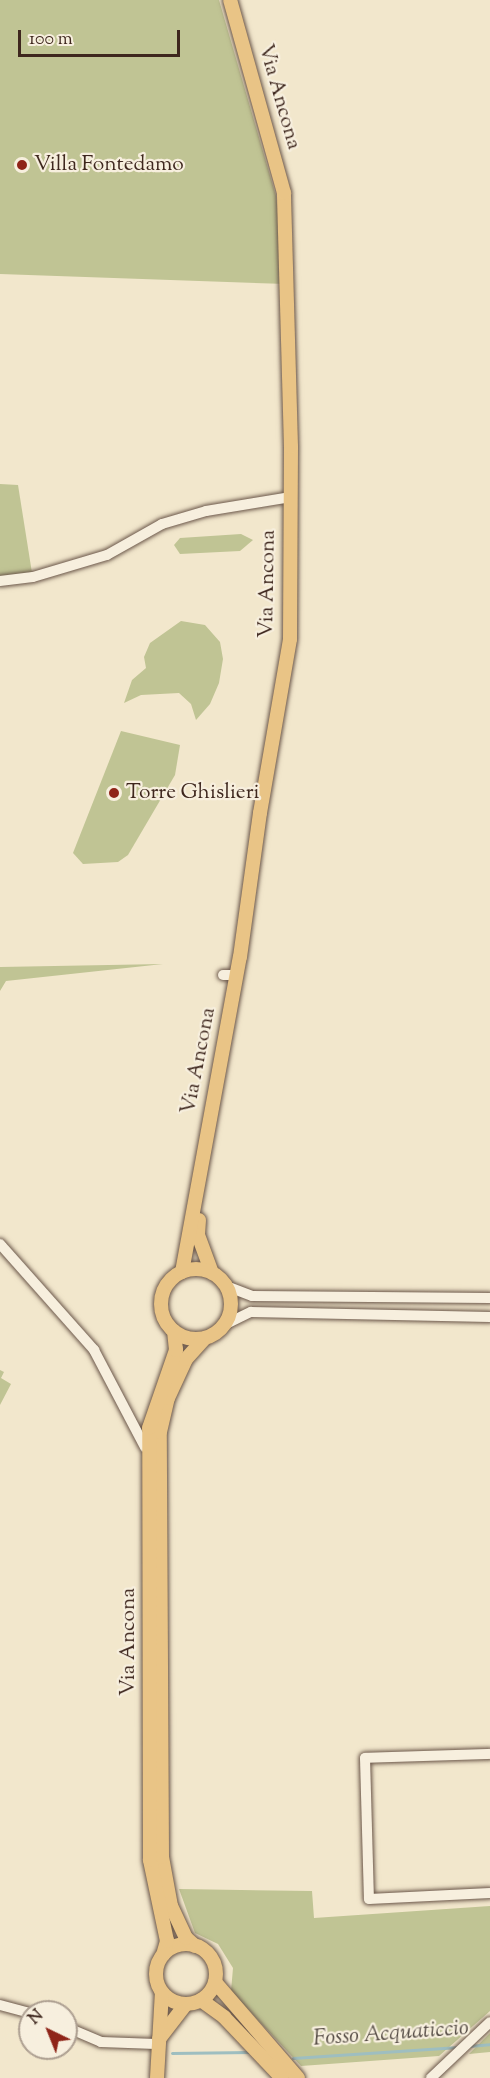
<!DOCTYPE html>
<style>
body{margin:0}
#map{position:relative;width:490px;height:2078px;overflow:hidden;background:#f2e7cc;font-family:"Sorts Mill Goudy",serif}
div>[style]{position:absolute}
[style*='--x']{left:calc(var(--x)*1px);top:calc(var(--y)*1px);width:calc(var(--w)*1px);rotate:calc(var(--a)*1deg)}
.green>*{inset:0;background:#c0c494}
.stream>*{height:3px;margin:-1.5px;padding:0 1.5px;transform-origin:1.5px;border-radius:1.5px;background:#9ebec0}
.roads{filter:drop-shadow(0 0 2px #6b574a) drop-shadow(0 0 2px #6b574a)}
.minor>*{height:10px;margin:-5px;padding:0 5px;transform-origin:5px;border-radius:5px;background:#f7efde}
.major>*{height:14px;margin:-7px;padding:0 7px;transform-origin:7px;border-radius:7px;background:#e9c486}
.major>.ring{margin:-7px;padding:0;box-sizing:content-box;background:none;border:14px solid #e9c486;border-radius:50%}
.dots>*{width:16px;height:16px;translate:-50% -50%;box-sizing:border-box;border:3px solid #f7efde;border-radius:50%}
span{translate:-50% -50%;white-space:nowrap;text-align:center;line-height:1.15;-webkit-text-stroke:4.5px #f7efde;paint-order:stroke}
.street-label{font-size:21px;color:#3e271e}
.poi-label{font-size:21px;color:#3e271e}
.left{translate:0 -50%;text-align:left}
.water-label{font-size:22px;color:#564d46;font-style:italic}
.north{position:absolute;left:18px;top:2000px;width:60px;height:60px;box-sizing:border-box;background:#f7efde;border:2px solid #ad9f91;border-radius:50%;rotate:317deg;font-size:16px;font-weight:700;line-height:24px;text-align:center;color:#3e271e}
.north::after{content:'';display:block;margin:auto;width:21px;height:27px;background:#8f2418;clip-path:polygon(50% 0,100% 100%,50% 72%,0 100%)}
.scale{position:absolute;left:18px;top:30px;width:162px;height:27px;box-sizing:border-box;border:3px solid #3e271e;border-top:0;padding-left:8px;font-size:18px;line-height:21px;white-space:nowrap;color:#3e271e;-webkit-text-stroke:4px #f7efde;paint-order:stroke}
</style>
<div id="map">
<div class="green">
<div style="clip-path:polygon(0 0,219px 0,276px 196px,286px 284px,0 274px)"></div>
<div style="clip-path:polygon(0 484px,18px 485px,32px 573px,0 577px)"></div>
<div style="clip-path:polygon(241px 534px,253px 540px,240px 551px,180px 554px,174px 545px,180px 538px)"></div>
<div style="clip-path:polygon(181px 621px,205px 625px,220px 642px,223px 659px,219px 683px,210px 704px,196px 720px,191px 704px,179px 693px,141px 695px,124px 703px,132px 680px,146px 668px,144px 657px,150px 643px)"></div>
<div style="clip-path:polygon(121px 731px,180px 745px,175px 775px,128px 855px,118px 862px,83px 864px,73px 853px)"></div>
<div style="clip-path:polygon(163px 964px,6px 981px,0 991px,0 967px)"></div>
<div style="clip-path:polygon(0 1370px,4px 1372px,1px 1378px,11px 1384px,0 1405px)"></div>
<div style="clip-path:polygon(179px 1889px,312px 1891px,314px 1918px,490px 1906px,490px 2011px,439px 2056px,301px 2066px,231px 1991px,233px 1968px,218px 1944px,195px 1933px)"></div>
<div style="clip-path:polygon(490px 2033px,490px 2052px,469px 2054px)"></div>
</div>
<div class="stream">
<div style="--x:469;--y:2046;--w:21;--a:-5"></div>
<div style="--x:172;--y:2053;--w:79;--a:-0.7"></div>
<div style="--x:293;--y:2058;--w:166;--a:-3.8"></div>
</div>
<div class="roads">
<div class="minor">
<div style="--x:0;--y:581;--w:33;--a:-7"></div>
<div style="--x:33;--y:577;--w:77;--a:-16.6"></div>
<div style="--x:107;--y:555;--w:63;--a:-29.4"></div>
<div style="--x:162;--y:524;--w:46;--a:-16.5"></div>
<div style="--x:206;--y:511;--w:86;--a:-9.4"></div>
<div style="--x:223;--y:975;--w:14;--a:0"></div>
<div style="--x:0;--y:1244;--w:142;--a:48.4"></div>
<div style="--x:94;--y:1350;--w:110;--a:62.3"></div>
<div style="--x:226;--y:1286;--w:28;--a:21"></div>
<div style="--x:252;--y:1296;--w:238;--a:0.5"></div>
<div style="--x:224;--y:1325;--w:30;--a:-26"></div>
<div style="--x:251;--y:1312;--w:239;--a:1.2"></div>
<div style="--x:490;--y:1754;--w:125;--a:178.2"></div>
<div style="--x:365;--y:1758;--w:141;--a:88.4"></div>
<div style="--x:369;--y:1899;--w:121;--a:-2.8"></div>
<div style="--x:0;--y:2005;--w:31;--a:15"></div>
<div style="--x:66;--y:2027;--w:38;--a:23"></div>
<div style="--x:101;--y:2042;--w:55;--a:2.1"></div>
<div style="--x:431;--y:2078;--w:81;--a:-43.5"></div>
</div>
<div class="major">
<div style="--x:199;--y:1220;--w:15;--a:94"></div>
<div style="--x:198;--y:1235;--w:40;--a:69.8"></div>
<div class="ring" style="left:161px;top:1269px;width:56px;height:56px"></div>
<div style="--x:182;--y:1272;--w:320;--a:-79.6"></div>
<div style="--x:240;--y:957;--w:145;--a:-82.1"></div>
<div style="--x:260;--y:813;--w:177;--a:-80.2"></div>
<div style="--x:290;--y:639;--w:192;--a:-89.7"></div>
<div style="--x:291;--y:447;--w:254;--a:-91.6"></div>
<div style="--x:284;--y:193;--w:200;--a:-105.6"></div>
<div class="ring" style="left:156px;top:1944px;width:46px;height:46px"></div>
<div style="--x:195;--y:1946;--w:12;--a:-138"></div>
<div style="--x:186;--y:1938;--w:35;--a:-115"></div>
<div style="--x:171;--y:1906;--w:50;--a:-100.4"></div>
<div style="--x:162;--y:1857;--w:425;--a:-90.3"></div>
<div style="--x:160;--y:1432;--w:35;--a:-77"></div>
<div style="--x:168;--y:1398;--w:43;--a:-65.2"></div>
<div style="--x:186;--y:1359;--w:28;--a:-48"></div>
<div style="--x:163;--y:1955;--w:15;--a:-74"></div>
<div style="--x:167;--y:1941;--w:83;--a:-101.9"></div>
<div style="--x:150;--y:1860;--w:432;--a:-90.1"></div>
<div style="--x:149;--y:1428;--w:83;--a:-70.9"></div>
<div style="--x:176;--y:1350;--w:19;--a:-96"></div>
<div style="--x:215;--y:1982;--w:127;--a:49.2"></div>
<div style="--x:201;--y:2000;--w:29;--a:36"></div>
<div style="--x:224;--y:2017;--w:84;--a:46.4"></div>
<div style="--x:159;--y:2039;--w:44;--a:-52.4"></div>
<div style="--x:157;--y:2078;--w:86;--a:-86.7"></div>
</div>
</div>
<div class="dots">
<div style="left:22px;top:165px;background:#8f2418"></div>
<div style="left:114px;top:793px;background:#8f2418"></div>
</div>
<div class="street-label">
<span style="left:279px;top:97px;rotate:74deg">Via Ancona</span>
<span style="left:268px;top:584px;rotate:-89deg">Via Ancona</span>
<span style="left:199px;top:1061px;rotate:-79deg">Via Ancona</span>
<span style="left:129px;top:1642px;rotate:-90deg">Via Ancona</span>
</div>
<div class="poi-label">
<span class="left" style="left:34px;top:165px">Villa Fontedamo</span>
<span class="left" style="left:126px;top:793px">Torre Ghislieri</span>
</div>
<div class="water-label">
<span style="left:391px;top:2035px;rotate:-4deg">Fosso Acquaticcio</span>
</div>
<div class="north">N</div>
<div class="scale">100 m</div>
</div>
